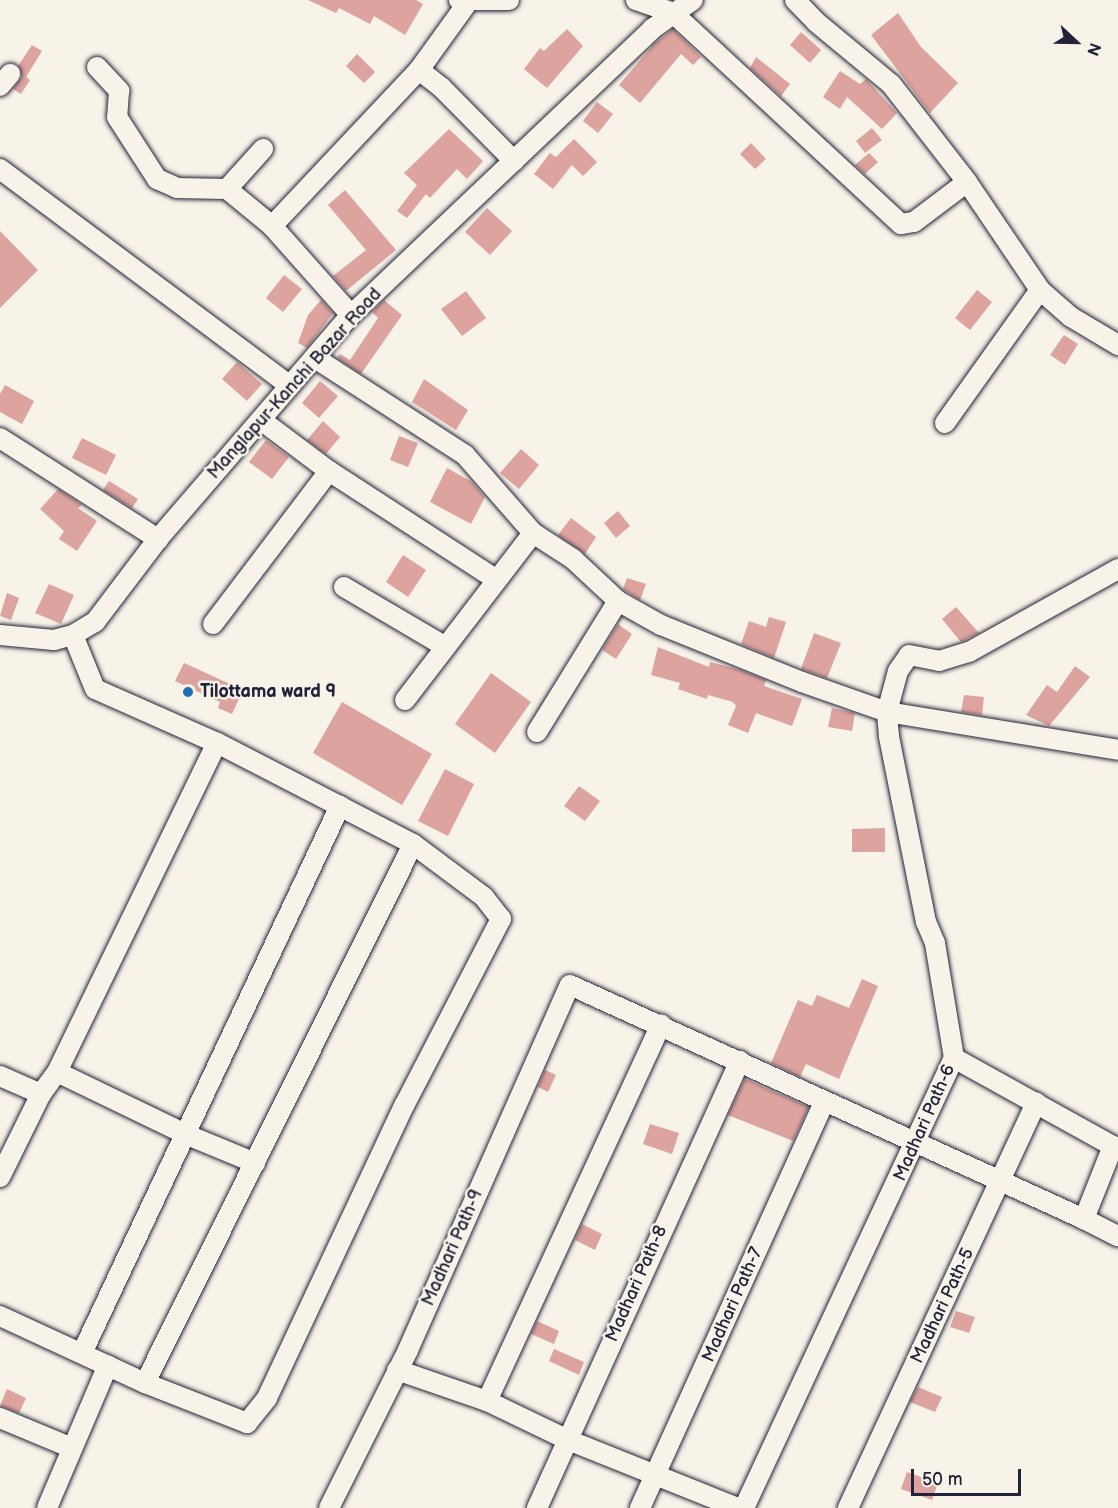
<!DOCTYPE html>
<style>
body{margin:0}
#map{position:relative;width:1118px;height:1508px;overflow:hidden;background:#f7f3e8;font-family:"Balsamiq Sans",sans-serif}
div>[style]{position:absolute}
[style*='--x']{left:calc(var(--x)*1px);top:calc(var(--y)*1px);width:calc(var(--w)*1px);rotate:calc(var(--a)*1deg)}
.building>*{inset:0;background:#dda39e}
.roads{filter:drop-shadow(0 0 2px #22223b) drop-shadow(0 0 2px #22223b)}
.minor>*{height:20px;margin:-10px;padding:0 10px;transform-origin:10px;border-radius:10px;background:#f7f3e8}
.dots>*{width:16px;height:16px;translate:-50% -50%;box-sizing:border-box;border:3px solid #f7f3e8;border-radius:50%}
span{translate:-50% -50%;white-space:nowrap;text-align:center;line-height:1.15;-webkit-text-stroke:5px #f7f3e8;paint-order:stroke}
.street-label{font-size:18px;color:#22223b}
.poi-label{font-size:18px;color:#22223b;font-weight:700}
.left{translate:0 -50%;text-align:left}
.north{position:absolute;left:1046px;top:12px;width:60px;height:60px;-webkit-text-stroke:4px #f7f3e8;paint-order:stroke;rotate:112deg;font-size:16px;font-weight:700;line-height:24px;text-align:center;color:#22223b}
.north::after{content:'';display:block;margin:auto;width:21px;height:27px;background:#22223b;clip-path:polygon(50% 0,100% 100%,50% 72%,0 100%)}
.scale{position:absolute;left:911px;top:1469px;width:110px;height:27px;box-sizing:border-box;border:3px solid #22223b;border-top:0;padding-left:8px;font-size:18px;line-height:21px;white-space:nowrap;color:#22223b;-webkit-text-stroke:4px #f7f3e8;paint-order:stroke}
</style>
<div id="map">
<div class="building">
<div style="clip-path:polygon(308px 0,416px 0,423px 4px,405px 35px,374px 16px,370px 24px,339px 8px,336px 13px)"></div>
<div style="clip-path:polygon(898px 13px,921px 47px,958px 83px,930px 113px,871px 35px)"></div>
<div style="clip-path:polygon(567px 29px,583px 46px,547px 88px,524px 69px,540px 48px,544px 51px)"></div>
<div style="clip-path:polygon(673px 29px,701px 57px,693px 65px,681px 54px,640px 103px,619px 85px,655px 43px)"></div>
<div style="clip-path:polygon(801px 32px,821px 50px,810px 63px,790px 45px)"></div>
<div style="clip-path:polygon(32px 45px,42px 51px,26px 77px,30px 80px,21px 94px,13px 89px,22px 77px,18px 66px)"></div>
<div style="clip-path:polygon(357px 54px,375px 72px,364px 83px,346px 66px)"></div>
<div style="clip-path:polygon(756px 57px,790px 84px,781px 96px,750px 68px)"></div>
<div style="clip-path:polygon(840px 71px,860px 84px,866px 79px,897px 113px,882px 129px,847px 97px,840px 109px,823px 97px)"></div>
<div style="clip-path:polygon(597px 102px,613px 114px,598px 133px,583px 121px)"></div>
<div style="clip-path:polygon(872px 128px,882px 140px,865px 153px,856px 141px)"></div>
<div style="clip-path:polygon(449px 129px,483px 161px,467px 179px,457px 169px,430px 198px,426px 194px,407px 218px,397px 211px,417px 185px,404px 173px)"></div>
<div style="clip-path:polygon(574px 139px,597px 162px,583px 176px,572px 165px,553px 189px,534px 174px,550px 153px,556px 157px)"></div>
<div style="clip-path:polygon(751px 143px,766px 159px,755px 169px,740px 154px)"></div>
<div style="clip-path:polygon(869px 153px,878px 162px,865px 174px,855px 165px)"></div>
<div style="clip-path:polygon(345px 190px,396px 250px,346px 291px,333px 276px,366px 250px,328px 205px)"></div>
<div style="clip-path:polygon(487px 208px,512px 231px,490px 255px,465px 232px)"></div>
<div style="clip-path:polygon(0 231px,38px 270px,0 308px)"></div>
<div style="clip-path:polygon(284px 275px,302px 289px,283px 312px,266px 298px)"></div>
<div style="clip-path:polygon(977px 290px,992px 302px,970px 330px,955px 318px)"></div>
<div style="clip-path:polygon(466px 291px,486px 318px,462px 336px,441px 309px)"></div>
<div style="clip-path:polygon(321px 300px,333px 313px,307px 348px,298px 343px,308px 315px)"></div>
<div style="clip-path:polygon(384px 300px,402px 315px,361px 374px,337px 358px,340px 354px,350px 360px,378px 318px,372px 312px)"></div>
<div style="clip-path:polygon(1064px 335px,1078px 344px,1065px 365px,1050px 355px)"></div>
<div style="clip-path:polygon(237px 362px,262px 384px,247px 401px,222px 379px)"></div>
<div style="clip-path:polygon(424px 379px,468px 410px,456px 430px,412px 402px)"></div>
<div style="clip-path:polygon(320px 381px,338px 396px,319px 418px,302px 403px)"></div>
<div style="clip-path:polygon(5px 385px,34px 401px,22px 424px,0 412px,0 394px)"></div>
<div style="clip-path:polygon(323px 421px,340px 437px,326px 454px,307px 440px)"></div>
<div style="clip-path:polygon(399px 436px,418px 443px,408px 467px,390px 460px)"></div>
<div style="clip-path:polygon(82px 438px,116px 455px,106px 475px,72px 458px)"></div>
<div style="clip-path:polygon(266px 440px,289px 457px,272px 479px,249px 462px)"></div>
<div style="clip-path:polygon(521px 449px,539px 465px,519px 489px,500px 473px)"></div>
<div style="clip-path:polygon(447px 468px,472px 482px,485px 497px,471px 524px,430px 502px)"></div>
<div style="clip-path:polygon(109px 481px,138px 499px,132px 508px,103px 490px)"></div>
<div style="clip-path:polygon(58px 489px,82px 505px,78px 508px,97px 521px,77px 551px,59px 539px,64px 531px,40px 509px)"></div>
<div style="clip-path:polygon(618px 511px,630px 526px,616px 538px,604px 523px)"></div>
<div style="clip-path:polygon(571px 518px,596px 537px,585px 554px,558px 535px)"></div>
<div style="clip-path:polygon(403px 555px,426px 570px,408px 597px,386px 582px)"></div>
<div style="clip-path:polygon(627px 578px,646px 584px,640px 600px,623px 589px)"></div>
<div style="clip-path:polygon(49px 584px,74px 595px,61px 624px,35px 613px)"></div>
<div style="clip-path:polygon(7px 593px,19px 598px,11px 620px,0 616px)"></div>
<div style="clip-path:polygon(956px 607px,979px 633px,961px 642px,942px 619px)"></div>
<div style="clip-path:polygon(769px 617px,786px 622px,774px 658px,741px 644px,749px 621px,766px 627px)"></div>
<div style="clip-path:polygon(618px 624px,632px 634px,616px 659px,602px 650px)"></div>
<div style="clip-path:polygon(814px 633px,841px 643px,827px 678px,801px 669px)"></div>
<div style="clip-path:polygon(658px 647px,709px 667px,710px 662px,741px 670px,766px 680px,764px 686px,802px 699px,792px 726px,756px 713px,748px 733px,728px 725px,736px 706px,733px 702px,708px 695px,707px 699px,678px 689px,680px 683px,651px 675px)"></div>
<div style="clip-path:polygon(184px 663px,243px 690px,232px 714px,218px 708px,220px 702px,175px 681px)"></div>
<div style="clip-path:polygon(1075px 666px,1090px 677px,1049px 726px,1026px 715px,1047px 685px,1057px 692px)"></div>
<div style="clip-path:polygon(491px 673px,531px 702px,495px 753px,455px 724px)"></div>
<div style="clip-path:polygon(964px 695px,984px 697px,982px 715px,961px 712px)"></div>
<div style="clip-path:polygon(342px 702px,432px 754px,402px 805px,313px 753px)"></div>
<div style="clip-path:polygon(832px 708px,855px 713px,852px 731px,828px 727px)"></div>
<div style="clip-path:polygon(445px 769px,474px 784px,448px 836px,418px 821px)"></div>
<div style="clip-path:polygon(579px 786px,600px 801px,585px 821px,564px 806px)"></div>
<div style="clip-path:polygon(885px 828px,885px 852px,852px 852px,852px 829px)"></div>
<div style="clip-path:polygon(862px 979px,878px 986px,839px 1079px,806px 1064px,800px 1077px,771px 1063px,798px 1000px,812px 1006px,817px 995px,849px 1008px)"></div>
<div style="clip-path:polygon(545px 1070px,556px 1075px,548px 1092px,538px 1087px)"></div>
<div style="clip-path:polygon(745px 1079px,809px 1107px,793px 1141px,728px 1115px)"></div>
<div style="clip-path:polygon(650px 1124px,679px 1133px,672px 1154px,643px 1144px)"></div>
<div style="clip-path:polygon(582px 1224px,602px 1234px,595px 1250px,575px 1240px)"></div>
<div style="clip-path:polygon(956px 1311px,975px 1317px,969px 1333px,950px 1327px)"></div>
<div style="clip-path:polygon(537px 1321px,559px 1331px,554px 1344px,531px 1334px)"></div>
<div style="clip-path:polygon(554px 1349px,584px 1362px,579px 1375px,549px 1361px)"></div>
<div style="clip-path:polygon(918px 1387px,942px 1397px,935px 1412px,910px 1402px)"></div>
<div style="clip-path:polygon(7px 1389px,26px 1398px,19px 1413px,0 1406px)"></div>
<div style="clip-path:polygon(907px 1472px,938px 1483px,932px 1500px,901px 1489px)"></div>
</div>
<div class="roads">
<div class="minor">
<div style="--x:459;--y:0;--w:50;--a:0"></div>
<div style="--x:636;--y:0;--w:39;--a:19"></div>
<div style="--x:673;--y:13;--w:311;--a:42.8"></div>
<div style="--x:901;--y:224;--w:13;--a:-9"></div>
<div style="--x:914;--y:222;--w:66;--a:-37"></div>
<div style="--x:795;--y:0;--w:30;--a:46"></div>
<div style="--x:816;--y:22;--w:97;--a:39.6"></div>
<div style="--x:891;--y:84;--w:124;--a:52.2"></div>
<div style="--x:967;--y:182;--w:130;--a:55.9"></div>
<div style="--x:1040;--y:290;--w:41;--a:41.1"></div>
<div style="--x:1071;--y:317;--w:55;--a:30.8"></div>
<div style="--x:468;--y:2;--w:84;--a:125.8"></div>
<div style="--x:419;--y:70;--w:28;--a:38"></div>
<div style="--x:441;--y:87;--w:104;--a:45.4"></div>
<div style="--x:97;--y:67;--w:33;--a:47"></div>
<div style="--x:119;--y:91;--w:26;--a:94"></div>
<div style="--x:117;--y:117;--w:74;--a:57.2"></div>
<div style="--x:157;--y:179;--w:22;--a:24"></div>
<div style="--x:177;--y:188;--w:50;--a:1.1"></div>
<div style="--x:227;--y:189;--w:58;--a:39.4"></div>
<div style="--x:272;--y:226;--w:119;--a:48.4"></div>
<div style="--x:0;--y:86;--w:16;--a:-50"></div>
<div style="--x:0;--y:169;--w:362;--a:36.8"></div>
<div style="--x:227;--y:189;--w:54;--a:-48"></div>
<div style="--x:272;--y:226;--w:214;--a:-46.7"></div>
<div style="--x:315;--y:358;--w:179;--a:32.9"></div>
<div style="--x:465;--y:455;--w:103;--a:48.9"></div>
<div style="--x:533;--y:533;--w:48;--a:33"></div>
<div style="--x:573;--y:559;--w:62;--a:43"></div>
<div style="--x:618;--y:601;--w:49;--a:29.2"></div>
<div style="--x:661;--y:625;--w:152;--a:22"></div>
<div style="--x:802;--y:682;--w:90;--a:19.4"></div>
<div style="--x:887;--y:712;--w:234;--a:9.3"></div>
<div style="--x:261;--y:420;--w:85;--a:36.9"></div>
<div style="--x:329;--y:471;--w:200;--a:33"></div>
<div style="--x:945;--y:423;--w:163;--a:-54.5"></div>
<div style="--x:0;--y:438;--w:188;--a:32.6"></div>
<div style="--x:344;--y:587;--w:118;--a:30.5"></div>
<div style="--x:213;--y:624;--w:192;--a:-52.8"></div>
<div style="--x:0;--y:635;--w:54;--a:5.3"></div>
<div style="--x:54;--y:640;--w:20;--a:-15"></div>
<div style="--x:73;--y:635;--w:26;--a:-31"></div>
<div style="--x:95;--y:622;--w:104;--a:-52.8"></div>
<div style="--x:158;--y:539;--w:296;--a:-49.3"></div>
<div style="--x:351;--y:315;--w:415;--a:-43.5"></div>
<div style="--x:652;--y:29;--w:50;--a:-35.3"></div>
<div style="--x:405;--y:700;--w:210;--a:-52.5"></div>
<div style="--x:537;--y:732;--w:154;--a:-58.3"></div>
<div style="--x:954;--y:1058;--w:182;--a:29"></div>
<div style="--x:1113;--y:1146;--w:79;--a:111.7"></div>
<div style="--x:1084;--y:1219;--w:38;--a:27"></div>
<div style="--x:57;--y:1072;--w:142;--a:25.8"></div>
<div style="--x:185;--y:1134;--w:76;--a:22.5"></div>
<div style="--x:0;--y:1076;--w:45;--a:23.7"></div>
<div style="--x:0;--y:1177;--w:93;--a:-63.7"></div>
<div style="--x:41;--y:1094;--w:27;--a:-54"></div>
<div style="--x:57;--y:1072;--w:366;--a:-64.1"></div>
<div style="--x:0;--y:1316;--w:160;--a:24.8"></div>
<div style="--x:145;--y:1383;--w:110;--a:21.4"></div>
<div style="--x:247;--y:1423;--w:32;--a:-51"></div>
<div style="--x:267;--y:1398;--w:323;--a:-64.9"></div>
<div style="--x:404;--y:1106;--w:211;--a:-62.6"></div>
<div style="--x:501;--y:919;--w:28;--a:-128"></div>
<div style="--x:484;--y:897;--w:89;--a:-143.3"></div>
<div style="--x:413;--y:844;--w:220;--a:-152.7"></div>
<div style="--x:217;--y:743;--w:133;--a:-156.1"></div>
<div style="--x:95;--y:689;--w:58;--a:-112.2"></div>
<div style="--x:82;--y:1353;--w:605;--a:-64.75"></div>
<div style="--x:397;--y:1370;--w:95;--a:19"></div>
<div style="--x:487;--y:1401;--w:90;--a:25.7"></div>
<div style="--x:568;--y:1440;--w:183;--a:21.8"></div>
<div style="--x:145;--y:1383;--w:602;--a:-63.56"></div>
<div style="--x:487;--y:1401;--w:415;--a:-65.2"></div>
<div style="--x:0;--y:1418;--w:78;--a:22.6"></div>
<div style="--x:47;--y:1508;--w:155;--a:-66.9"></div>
<div style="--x:329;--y:1508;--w:177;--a:-63.4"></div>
<div style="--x:408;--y:1350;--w:399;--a:-66.1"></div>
<div style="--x:570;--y:985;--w:565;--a:24.48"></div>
<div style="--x:537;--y:1508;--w:491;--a:-65.6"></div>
<div style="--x:640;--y:1508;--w:446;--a:-65.6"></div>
<div style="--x:744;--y:1508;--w:497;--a:-65"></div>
<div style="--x:954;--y:1058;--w:117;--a:-99.4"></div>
<div style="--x:935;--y:943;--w:23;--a:-113"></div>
<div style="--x:926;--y:922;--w:190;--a:-101.3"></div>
<div style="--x:889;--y:736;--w:24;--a:-95"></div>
<div style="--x:887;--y:712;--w:42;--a:-75"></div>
<div style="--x:898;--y:671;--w:19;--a:-55"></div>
<div style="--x:909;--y:655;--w:31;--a:11"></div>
<div style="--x:939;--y:661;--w:31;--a:-17"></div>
<div style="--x:969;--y:652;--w:171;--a:-29.1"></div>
<div style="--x:848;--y:1508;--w:447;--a:-65.1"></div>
</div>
</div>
<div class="dots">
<div style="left:188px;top:692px;background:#1f6fb2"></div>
</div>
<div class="street-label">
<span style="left:295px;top:384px;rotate:-48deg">Manglapur-Kanchi Bazar Road</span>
<span style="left:925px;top:1123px;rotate:-66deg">Madhari Path-6</span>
<span style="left:453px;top:1248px;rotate:-66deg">Madhari Path-9</span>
<span style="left:637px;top:1284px;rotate:-66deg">Madhari Path-8</span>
<span style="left:733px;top:1305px;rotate:-66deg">Madhari Path-7</span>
<span style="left:943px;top:1306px;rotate:-65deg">Madhari Path-5</span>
</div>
<div class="poi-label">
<span class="left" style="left:200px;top:692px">Tilottama ward 9</span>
</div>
<div class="north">N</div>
<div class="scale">50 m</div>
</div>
